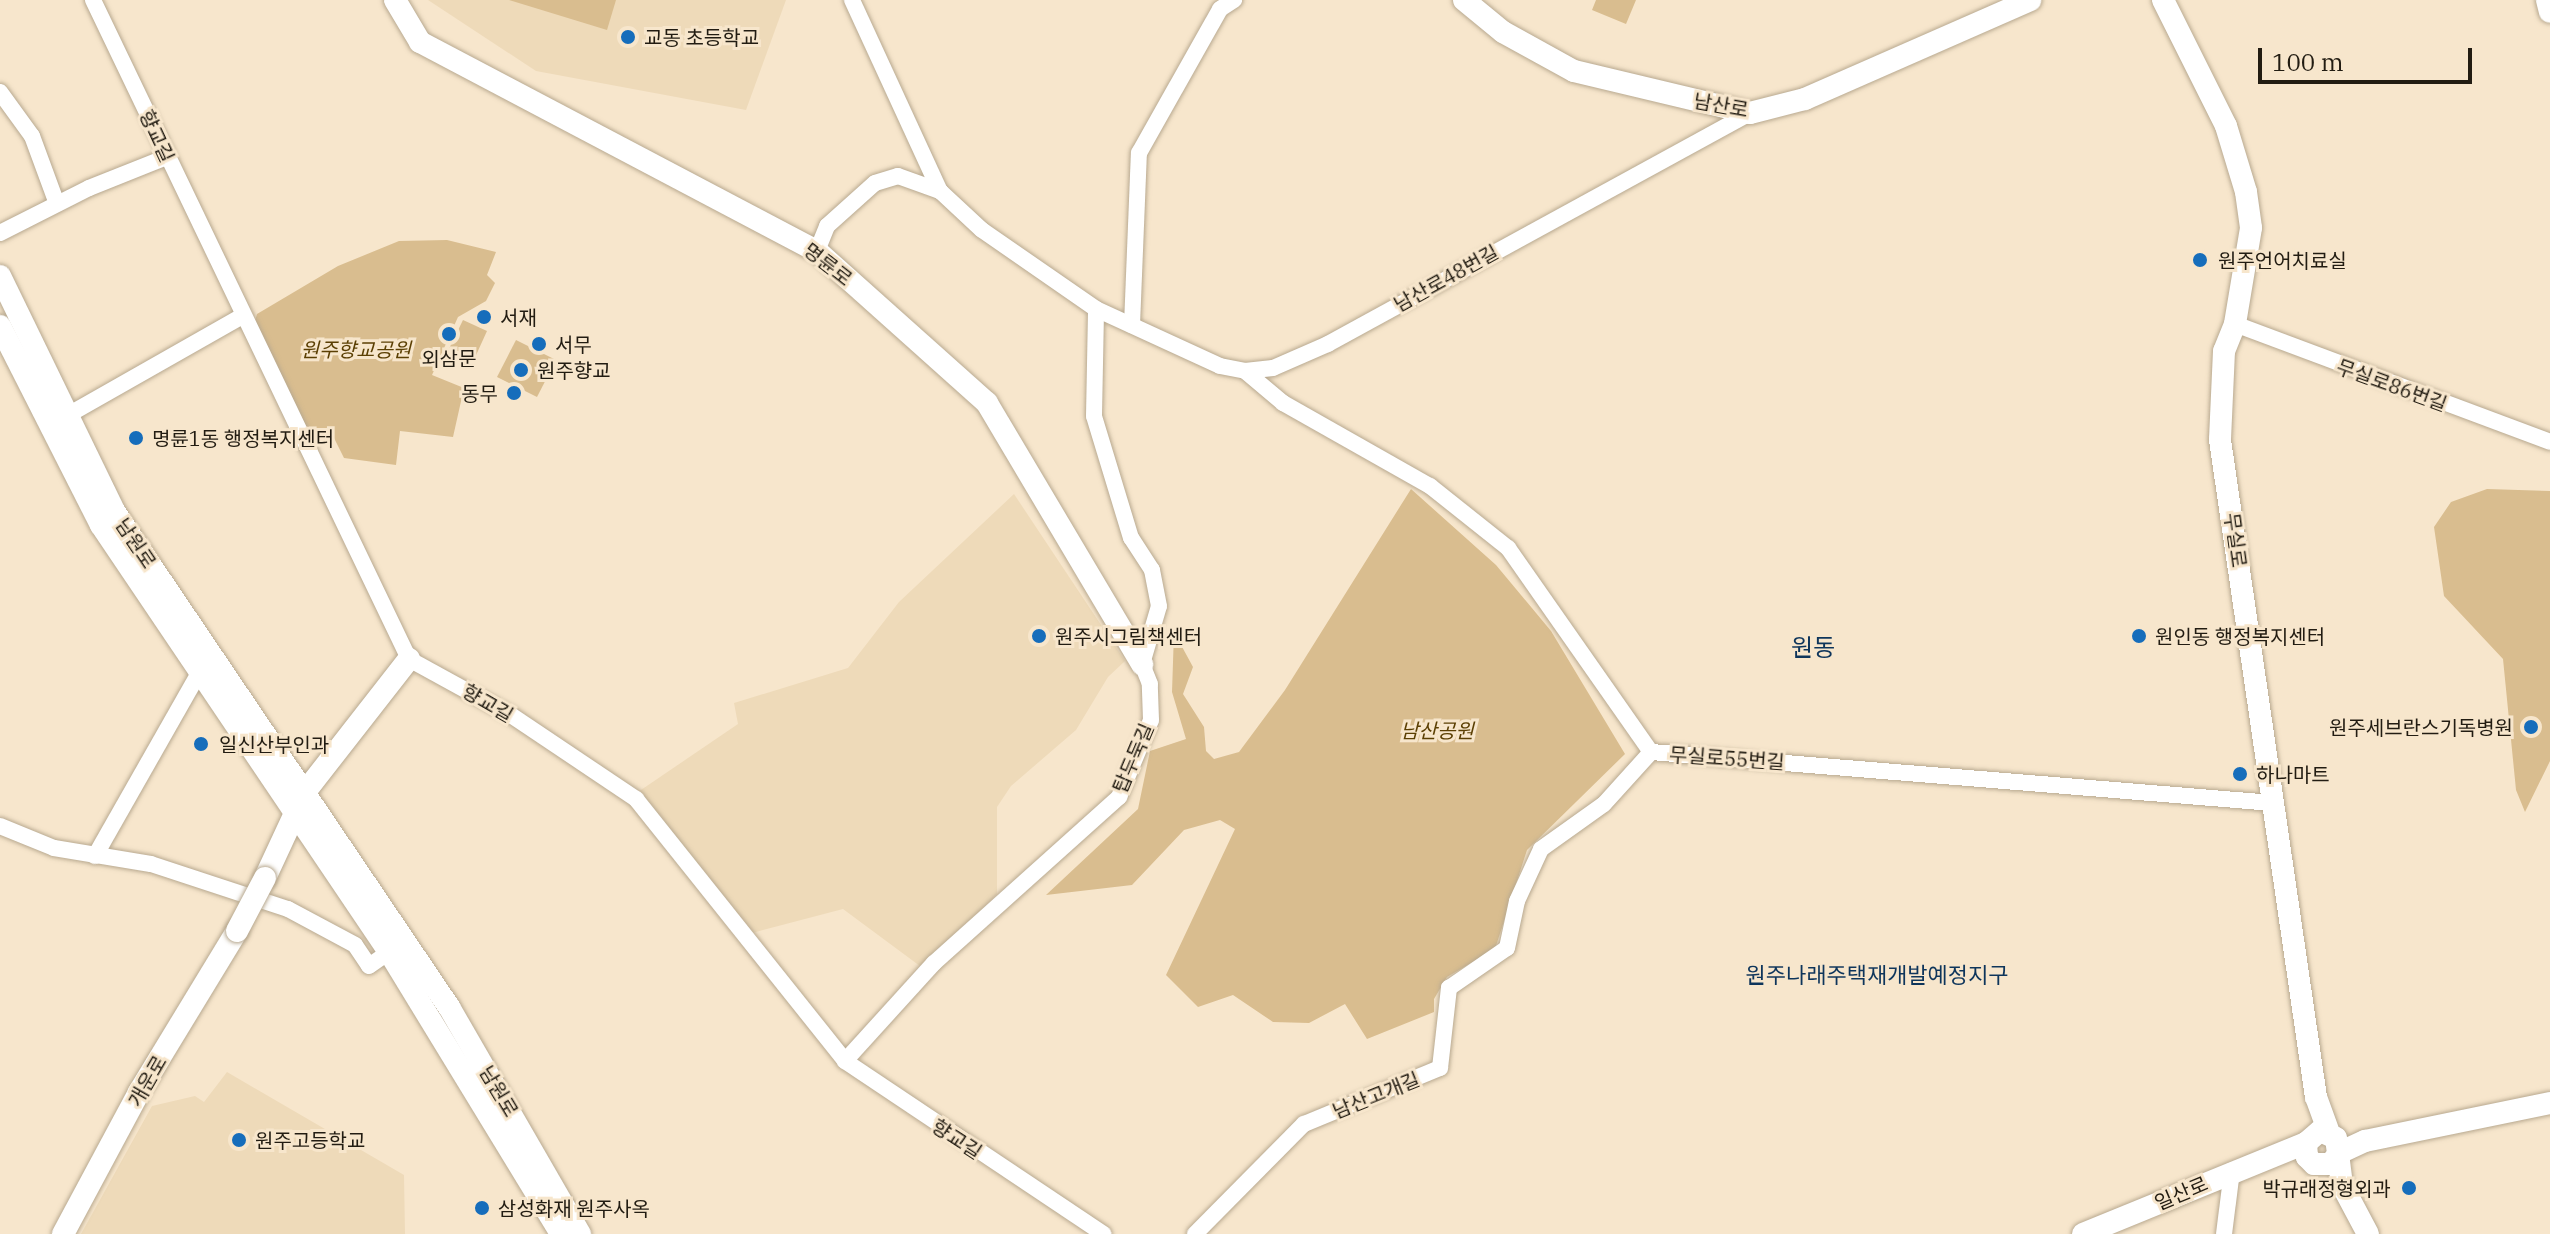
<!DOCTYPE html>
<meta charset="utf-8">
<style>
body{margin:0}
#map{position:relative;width:2550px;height:1234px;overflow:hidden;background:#f7e6cc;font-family:"IBM Plex Serif","Noto Sans KR",serif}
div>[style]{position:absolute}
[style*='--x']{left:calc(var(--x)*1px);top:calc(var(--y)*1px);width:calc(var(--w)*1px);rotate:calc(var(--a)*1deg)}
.built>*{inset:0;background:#eedab9}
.green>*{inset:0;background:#d9bd8f}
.roads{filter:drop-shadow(0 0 2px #b8a990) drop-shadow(0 0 2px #b8a990)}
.street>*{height:16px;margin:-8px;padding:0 8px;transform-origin:8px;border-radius:8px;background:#fff}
.secondary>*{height:22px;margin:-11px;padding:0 11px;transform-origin:11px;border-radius:11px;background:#fff}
.bridges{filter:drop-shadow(0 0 2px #b8a990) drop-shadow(0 0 2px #b8a990)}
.secondary-bridge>*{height:22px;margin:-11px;padding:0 11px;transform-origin:11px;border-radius:11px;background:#fff}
.dots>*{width:22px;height:22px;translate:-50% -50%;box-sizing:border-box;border:4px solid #f7e6cc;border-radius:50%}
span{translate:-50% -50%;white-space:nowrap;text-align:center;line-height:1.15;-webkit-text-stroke:6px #f7e6cc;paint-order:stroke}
.poi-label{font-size:20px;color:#221c12}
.left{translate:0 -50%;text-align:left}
.right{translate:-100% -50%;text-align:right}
.street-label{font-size:20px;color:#221c12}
.park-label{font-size:20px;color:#5b3f03;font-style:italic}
.neighbourhood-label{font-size:22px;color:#0e355b}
.quarter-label{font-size:24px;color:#0e355b}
.scale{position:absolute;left:2258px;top:48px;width:214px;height:36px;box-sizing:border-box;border:4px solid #221c12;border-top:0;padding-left:10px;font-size:24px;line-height:28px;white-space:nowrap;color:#221c12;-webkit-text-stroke:6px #f7e6cc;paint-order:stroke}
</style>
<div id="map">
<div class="built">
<div style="clip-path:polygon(428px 0,786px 0,746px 110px,536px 71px)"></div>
<div style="clip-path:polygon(1014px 494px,1125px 661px,1108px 677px,1076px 730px,1011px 786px,997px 807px,997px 894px,924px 969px,843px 909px,752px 933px,638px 792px,738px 724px,734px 703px,848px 668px,899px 602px)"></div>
<div style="clip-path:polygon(227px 1072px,404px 1175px,405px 1234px,81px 1234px,152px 1106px,195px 1096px,204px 1102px)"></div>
</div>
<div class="green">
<div style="clip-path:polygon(509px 0,616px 0,607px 30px)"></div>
<div style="clip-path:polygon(1596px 0,1636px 0,1626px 24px,1592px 10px)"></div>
<div style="clip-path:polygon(447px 240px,496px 252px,487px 275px,495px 283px,486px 301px,458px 317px,432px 375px,464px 388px,453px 437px,400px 431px,396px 465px,344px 458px,334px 438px,304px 430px,254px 324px,257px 314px,338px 266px,399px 241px)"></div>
<div style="clip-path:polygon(463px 320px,487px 331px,472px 364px,447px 353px)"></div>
<div style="clip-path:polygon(516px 340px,556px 360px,537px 397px,497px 377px)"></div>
<div style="clip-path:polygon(1411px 489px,1496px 565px,1551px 631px,1625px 754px,1527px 850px,1495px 949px,1447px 977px,1434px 999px,1434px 1012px,1367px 1039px,1345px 1004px,1309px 1023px,1273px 1022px,1233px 995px,1198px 1007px,1166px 975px,1235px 829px,1220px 820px,1184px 830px,1132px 885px,1046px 895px,1138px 809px,1150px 751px,1186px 739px,1172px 692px,1174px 632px,1193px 667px,1183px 694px,1204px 727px,1206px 751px,1214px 759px,1239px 752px,1285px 690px)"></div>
<div style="clip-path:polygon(2487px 489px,2550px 491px,2550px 761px,2525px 812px,2516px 790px,2503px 659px,2444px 596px,2434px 527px,2451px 502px)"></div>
</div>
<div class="roads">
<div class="street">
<div style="--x:93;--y:0;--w:731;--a:64.38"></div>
<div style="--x:409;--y:659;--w:116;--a:28.8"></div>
<div style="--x:511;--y:715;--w:151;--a:33.9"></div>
<div style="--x:636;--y:799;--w:335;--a:51.4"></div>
<div style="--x:845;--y:1061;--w:311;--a:33.8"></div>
<div style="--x:852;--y:0;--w:210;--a:65.3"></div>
<div style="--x:940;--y:191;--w:57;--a:42.9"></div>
<div style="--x:982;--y:230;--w:139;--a:34.7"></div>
<div style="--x:1096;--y:309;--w:136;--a:24.7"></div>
<div style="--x:1220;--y:366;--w:25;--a:11"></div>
<div style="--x:1245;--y:371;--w:28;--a:-6"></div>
<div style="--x:1273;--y:368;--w:60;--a:-23.6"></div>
<div style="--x:1328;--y:344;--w:481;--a:-28.7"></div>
<div style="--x:0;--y:92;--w:54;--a:54"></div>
<div style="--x:32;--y:136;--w:72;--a:69.8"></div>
<div style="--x:0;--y:233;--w:100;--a:-26.8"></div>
<div style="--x:89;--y:188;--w:84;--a:-21.7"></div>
<div style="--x:817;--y:251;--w:27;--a:-68"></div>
<div style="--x:827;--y:226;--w:64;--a:-41.9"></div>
<div style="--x:875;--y:183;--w:24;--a:-17"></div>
<div style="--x:898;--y:176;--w:45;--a:19.7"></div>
<div style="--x:2235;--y:324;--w:336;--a:20.5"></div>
<div style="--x:1132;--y:325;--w:172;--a:-87.7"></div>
<div style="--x:1139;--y:153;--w:165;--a:-60.6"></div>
<div style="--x:1220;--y:9;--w:17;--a:-33"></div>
<div style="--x:1245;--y:371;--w:50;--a:40.1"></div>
<div style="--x:1283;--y:403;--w:169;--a:29.5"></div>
<div style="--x:1430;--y:486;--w:100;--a:38.5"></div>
<div style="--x:1508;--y:548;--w:249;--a:55"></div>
<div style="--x:68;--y:415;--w:200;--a:-29.6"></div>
<div style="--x:1651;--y:752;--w:624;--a:4.69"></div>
<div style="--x:0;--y:826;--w:58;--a:22.2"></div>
<div style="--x:54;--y:848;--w:98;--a:9.4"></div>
<div style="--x:151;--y:864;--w:144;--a:18.2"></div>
<div style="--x:288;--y:909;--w:76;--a:28.2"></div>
<div style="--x:355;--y:945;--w:25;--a:56"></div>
<div style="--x:369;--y:966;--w:24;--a:-35"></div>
<div style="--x:95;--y:856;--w:210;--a:-60.4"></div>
<div style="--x:845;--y:1061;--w:132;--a:-47.8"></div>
<div style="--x:934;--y:963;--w:249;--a:-41.9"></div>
<div style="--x:1119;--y:797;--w:83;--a:-67.4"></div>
<div style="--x:1151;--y:720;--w:36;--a:-92"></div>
<div style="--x:1150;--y:684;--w:22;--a:-112"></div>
<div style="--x:1142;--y:664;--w:60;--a:-73.7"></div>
<div style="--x:1159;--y:606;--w:37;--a:-101"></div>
<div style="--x:1152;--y:570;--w:38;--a:-123"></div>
<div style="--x:1131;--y:538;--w:127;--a:-106.9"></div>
<div style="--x:1094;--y:416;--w:107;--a:-88.9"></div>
<div style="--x:1195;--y:1234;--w:155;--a:-45.3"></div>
<div style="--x:1304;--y:1124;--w:147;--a:-22.4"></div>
<div style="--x:1440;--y:1068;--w:81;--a:-83.6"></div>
<div style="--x:1449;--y:988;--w:70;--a:-34.6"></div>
<div style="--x:1507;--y:948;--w:48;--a:-78"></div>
<div style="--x:1517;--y:901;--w:57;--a:-65.2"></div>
<div style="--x:1541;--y:849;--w:77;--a:-35.5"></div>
<div style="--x:1604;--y:804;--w:70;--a:-47.9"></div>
<div style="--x:2224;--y:1234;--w:64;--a:-82.8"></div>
</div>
<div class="secondary">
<div style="--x:395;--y:0;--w:49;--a:59.2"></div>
<div style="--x:420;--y:42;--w:449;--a:27.8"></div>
<div style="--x:817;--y:251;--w:228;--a:41.8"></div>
<div style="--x:987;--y:403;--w:304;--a:59.3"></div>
<div style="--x:1464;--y:0;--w:50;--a:39.4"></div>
<div style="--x:1503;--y:32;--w:81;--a:28.8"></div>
<div style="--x:1574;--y:71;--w:181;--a:13.4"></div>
<div style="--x:1750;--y:113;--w:57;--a:-14.3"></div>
<div style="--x:1805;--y:99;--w:246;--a:-23.7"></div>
<div style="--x:2163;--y:0;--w:141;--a:63.4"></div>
<div style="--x:2226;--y:126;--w:69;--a:73.1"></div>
<div style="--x:2246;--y:192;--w:36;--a:82"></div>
<div style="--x:2251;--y:228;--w:97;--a:99.5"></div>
<div style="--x:2235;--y:324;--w:29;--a:112"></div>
<div style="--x:2224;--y:351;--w:89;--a:92.6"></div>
<div style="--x:2220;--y:440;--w:664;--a:81.69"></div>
<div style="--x:2316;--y:1097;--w:38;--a:70"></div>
<div style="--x:2547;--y:0;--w:12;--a:76"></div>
<div style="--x:0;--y:276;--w:261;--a:64.1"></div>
<div style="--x:114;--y:511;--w:599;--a:55.96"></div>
<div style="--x:449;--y:1007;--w:262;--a:60"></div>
<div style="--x:0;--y:326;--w:223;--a:63.1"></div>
<div style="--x:101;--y:525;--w:515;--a:56"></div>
<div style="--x:389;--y:952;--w:330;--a:58.6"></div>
<div style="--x:265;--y:878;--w:95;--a:-65.1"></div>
<div style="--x:305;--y:792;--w:169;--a:-52"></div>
<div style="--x:2339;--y:1153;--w:29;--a:-25"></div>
<div style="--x:2365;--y:1141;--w:189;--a:-11.6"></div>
<div style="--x:2338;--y:1155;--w:12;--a:132"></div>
<div style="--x:2330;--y:1164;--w:16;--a:180"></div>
<div style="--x:2314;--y:1164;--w:10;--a:-135"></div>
<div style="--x:2307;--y:1157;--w:14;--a:-94"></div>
<div style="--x:2306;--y:1143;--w:18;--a:-41"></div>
<div style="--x:2320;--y:1131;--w:17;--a:24"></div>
<div style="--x:2336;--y:1138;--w:47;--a:82.7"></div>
<div style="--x:2342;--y:1185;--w:55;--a:62"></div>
<div style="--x:63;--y:1234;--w:161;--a:-61.8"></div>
<div style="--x:139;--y:1092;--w:188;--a:-58.7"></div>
<div style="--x:2083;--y:1234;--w:241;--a:-22.2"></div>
</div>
</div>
<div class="bridges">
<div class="secondary-bridge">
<div style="--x:237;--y:931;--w:60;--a:-62.2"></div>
</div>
</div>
<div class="dots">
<div style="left:628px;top:37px;background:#166dbb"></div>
<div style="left:2200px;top:260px;background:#166dbb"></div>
<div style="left:484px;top:317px;background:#166dbb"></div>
<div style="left:449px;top:334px;background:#166dbb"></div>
<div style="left:539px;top:344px;background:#166dbb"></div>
<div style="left:521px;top:370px;background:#166dbb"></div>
<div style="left:514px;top:393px;background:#166dbb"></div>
<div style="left:136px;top:438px;background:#166dbb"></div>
<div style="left:1039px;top:636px;background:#166dbb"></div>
<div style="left:2139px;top:636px;background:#166dbb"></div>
<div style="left:2531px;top:727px;background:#166dbb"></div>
<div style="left:201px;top:744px;background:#166dbb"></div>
<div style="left:2240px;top:774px;background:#166dbb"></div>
<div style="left:239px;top:1140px;background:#166dbb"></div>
<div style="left:2409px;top:1188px;background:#166dbb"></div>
<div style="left:482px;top:1208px;background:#166dbb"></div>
</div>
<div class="poi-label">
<span class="left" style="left:644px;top:37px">교동 초등학교</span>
<span class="left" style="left:2218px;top:260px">원주언어치료실</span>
<span class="left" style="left:500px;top:317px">서재</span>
<span class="left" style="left:555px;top:344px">서무</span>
<span style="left:449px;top:358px">외삼문</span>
<span class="left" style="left:537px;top:370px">원주향교</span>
<span class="right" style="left:498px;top:393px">동무</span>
<span class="left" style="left:152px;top:438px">명륜1동 행정복지센터</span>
<span class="left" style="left:1055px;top:636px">원주시그림책센터</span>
<span class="left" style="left:2155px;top:636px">원인동 행정복지센터</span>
<span class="right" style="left:2513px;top:727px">원주세브란스기독병원</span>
<span class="left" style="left:219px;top:744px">일신산부인과</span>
<span class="left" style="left:2256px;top:774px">하나마트</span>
<span class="left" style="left:255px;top:1140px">원주고등학교</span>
<span class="right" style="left:2391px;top:1188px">박규래정형외과</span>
<span class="left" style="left:498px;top:1208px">삼성화재 원주사옥</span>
</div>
<div class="street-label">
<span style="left:1721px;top:105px;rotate:10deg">남산로</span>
<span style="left:157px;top:136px;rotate:65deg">향교길</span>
<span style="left:828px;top:264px;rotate:38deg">명륜로</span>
<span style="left:1446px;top:278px;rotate:-29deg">남산로48번길</span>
<span style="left:2392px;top:385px;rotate:20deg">무실로86번길</span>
<span style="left:2236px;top:540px;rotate:82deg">무실로</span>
<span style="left:136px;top:543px;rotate:56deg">남원로</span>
<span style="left:488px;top:703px;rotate:30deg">향교길</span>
<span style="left:1133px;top:758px;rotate:-67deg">탑두둑길</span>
<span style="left:1727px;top:758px;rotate:4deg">무실로55번길</span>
<span style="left:147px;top:1081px;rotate:-60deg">개운로</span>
<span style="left:499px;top:1091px;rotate:59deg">남원로</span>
<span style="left:1376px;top:1095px;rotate:-22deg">남산고개길</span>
<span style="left:957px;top:1139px;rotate:33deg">향교길</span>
<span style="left:2181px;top:1193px;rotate:-23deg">일산로</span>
</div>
<div class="park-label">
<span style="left:356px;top:349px">원주향교공원</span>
<span style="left:1437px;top:730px">남산공원</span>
</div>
<div class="neighbourhood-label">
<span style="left:1877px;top:975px">원주나래주택재개발예정지구</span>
</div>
<div class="quarter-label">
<span style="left:1813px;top:648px">원동</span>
</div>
<div class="scale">100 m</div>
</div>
